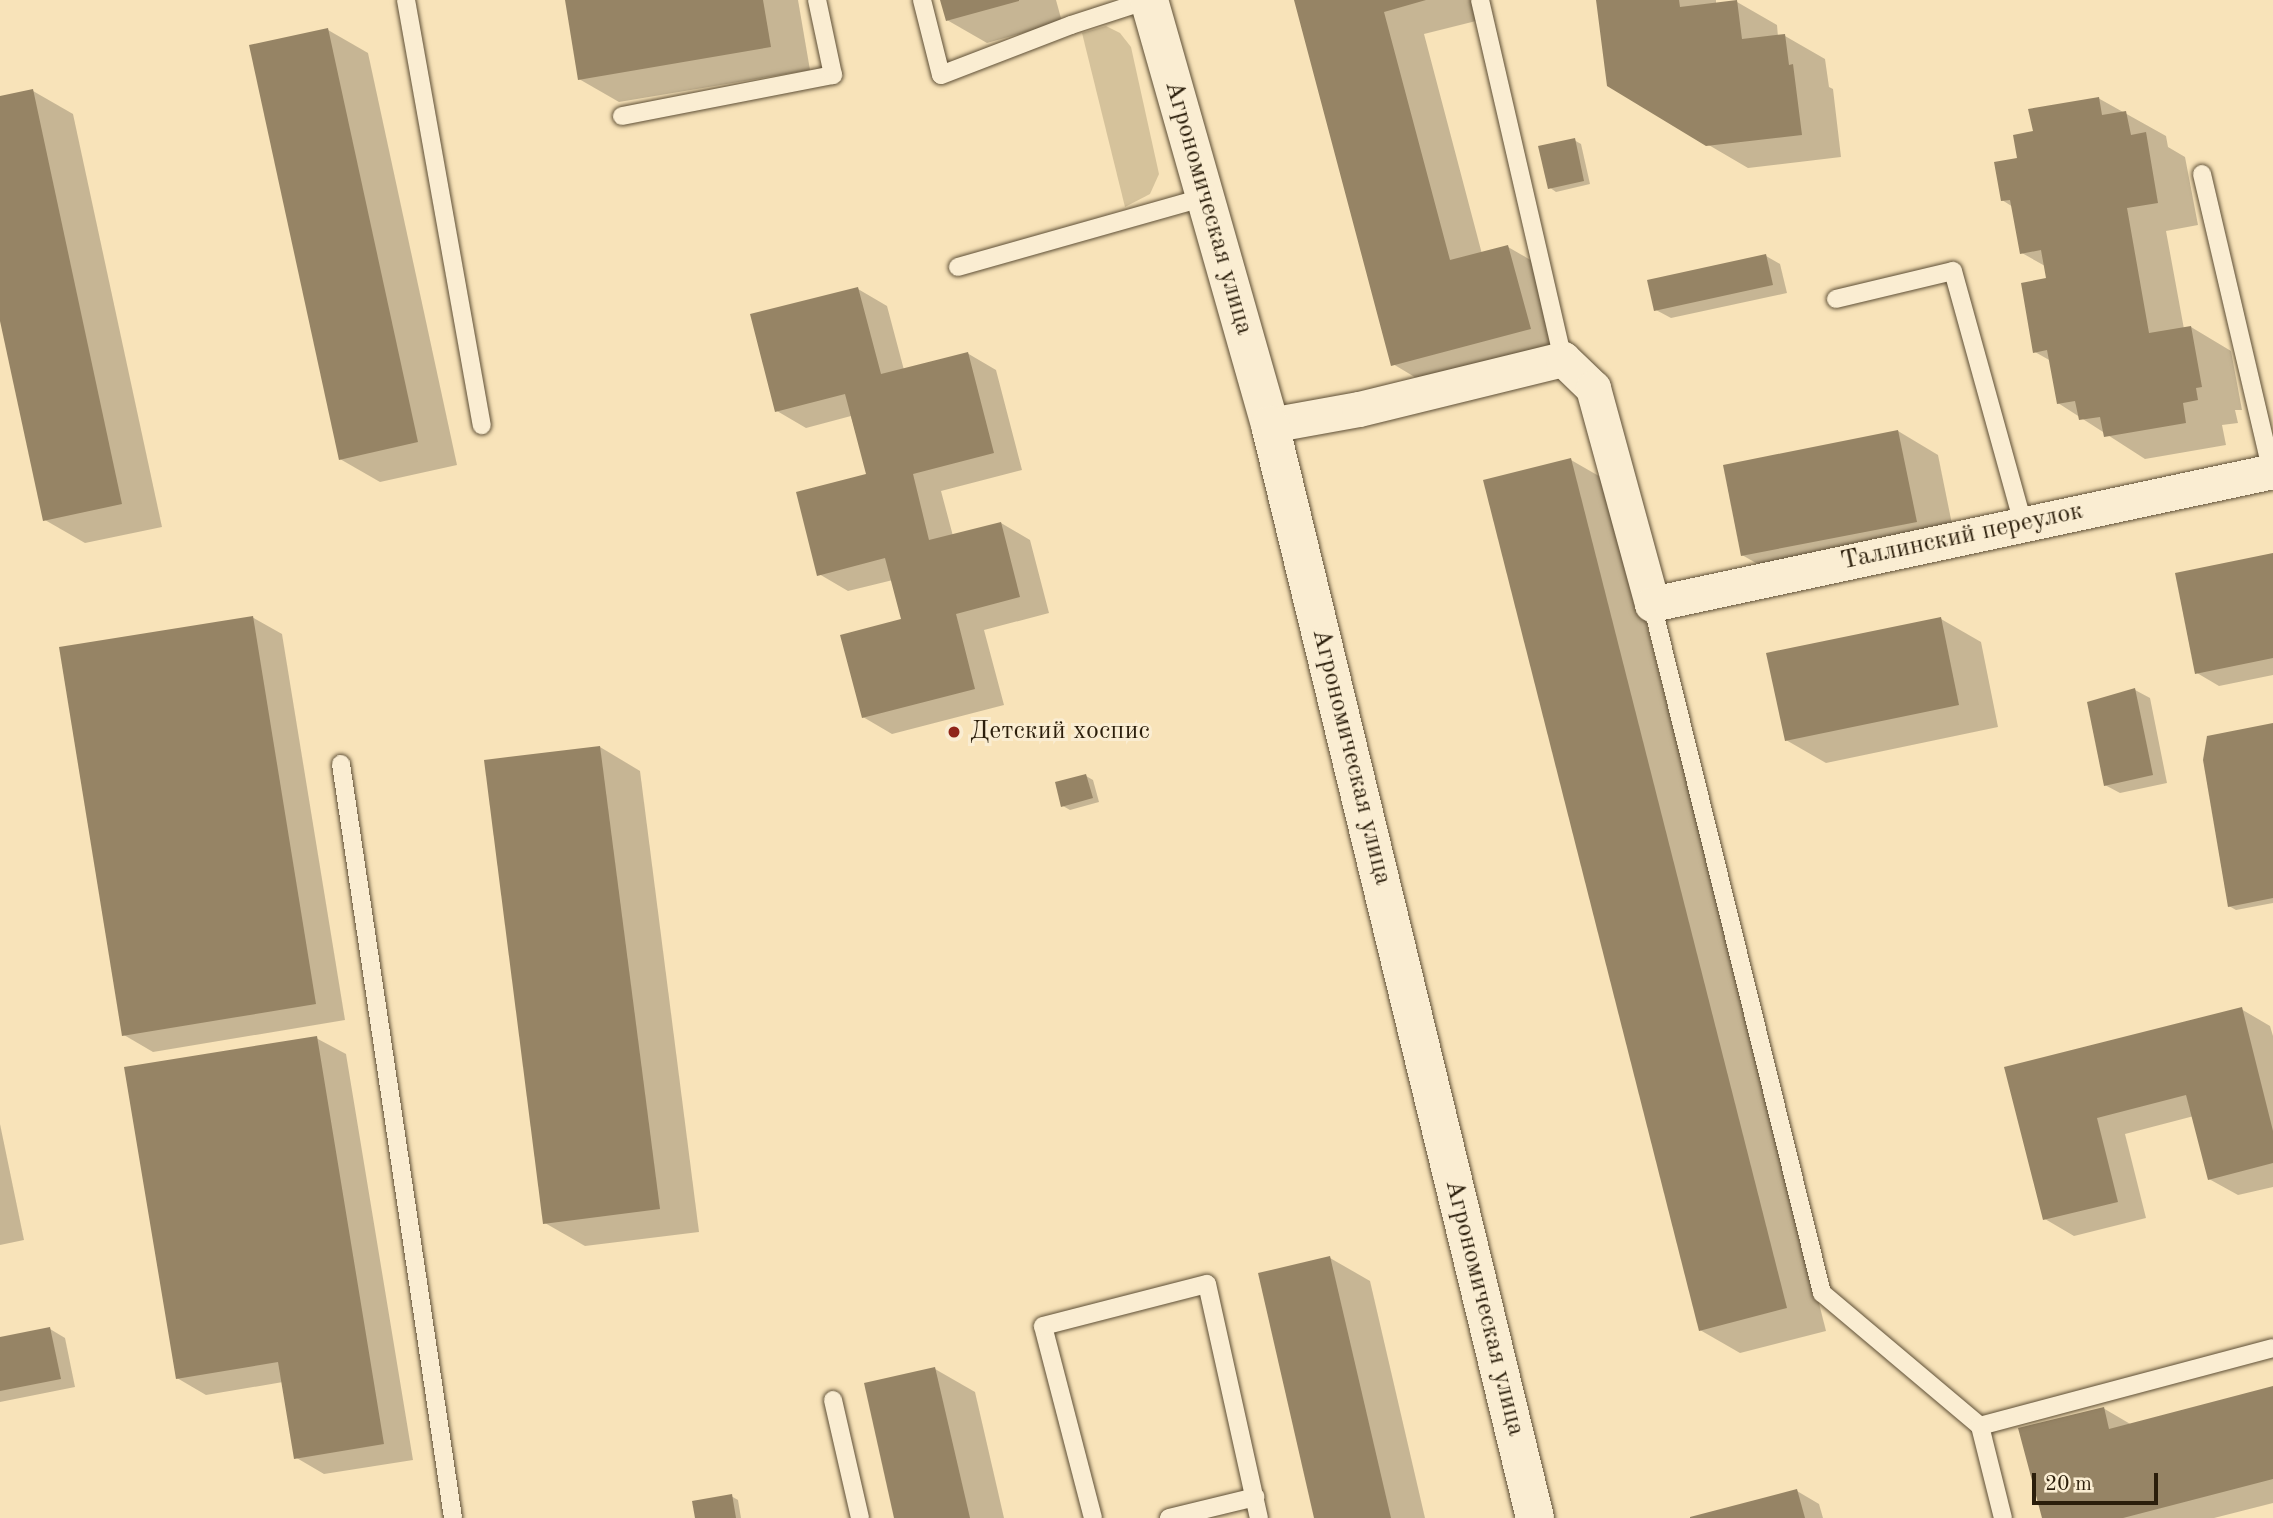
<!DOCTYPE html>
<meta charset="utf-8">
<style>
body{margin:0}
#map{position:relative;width:2273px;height:1518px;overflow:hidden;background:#f8e3b9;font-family:"Old Standard TT",serif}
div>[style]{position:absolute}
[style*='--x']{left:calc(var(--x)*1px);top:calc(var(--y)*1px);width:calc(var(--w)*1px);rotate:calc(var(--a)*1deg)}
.green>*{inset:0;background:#d5c29b}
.shadow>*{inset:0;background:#0003}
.building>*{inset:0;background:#968465}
.roads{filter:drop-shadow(0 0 2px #5e4f36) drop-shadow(0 0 2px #5e4f36)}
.lane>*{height:18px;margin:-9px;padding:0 9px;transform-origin:9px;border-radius:9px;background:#faedd2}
.street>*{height:35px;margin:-17.5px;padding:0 17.5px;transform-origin:17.5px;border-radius:17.5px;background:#faedd2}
.secondary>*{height:38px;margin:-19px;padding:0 19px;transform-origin:19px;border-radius:19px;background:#faedd2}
.dots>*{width:19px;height:19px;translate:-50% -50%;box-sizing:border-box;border:4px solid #faedd2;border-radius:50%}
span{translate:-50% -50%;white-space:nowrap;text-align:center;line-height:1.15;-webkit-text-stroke:6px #faedd2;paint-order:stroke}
.street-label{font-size:26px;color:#2b1e0b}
.poi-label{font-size:26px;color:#2b1e0b}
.left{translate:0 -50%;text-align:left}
.scale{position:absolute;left:2032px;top:1473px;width:126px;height:32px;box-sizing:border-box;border:4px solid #2b1e0b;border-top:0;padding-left:9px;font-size:21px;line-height:24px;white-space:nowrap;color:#2b1e0b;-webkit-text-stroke:5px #faedd2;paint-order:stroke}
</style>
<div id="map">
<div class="green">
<div style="clip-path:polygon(1106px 26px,1120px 33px,1131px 47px,1159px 174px,1150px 194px,1125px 207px,1082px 33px)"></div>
</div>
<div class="shadow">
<div style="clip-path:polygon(566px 0,798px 0,810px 70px,619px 102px,579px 79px)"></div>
<div style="clip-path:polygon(942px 0,1056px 0,1062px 22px,987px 43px,947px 20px)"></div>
<div style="clip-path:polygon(1296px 0,1488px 0,1492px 17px,1424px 34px,1482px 254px,1508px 247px,1548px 270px,1570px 352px,1433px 388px,1393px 364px)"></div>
<div style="clip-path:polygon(1597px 0,1716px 0,1716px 5px,1737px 2px,1777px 25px,1778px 37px,1785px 36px,1825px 59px,1829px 87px,1833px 89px,1841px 157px,1748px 168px,1707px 144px)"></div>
<div style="clip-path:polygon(328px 30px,368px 53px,457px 465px,380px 482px,340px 459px)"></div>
<div style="clip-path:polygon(33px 91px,73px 114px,162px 527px,85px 543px,45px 520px,0 313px,0 98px)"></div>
<div style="clip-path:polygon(2098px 98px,2166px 136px,2168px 147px,2185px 157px,2198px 225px,2166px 231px,2184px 329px,2191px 327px,2231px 351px,2242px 410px,2235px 410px,2238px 423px,2222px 425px,2226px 445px,2145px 459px,2058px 403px,2051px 361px,2035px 352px,2048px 279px,2045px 266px,2022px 253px,2013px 207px,2002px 200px,2035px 132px)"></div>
<div style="clip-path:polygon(1574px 140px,1581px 144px,1590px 184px,1556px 192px,1549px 187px)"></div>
<div style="clip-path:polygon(1766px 256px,1780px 264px,1787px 293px,1671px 318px,1656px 310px)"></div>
<div style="clip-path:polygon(858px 289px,887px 306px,904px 370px,967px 353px,996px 370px,1022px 470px,941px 491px,953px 536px,1001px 523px,1030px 540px,1049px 613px,984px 630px,1004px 705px,892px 734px,863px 717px,903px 620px,893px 580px,848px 591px,819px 574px,868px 475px,851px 416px,806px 428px,777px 411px)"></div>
<div style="clip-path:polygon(1898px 431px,1938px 455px,1956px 544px,1782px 578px,1742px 555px)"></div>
<div style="clip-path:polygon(1571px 460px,1611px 483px,1826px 1331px,1740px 1353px,1700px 1330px)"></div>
<div style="clip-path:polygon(2273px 555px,2273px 675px,2219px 686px,2197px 673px)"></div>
<div style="clip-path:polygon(252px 617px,282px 634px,345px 1020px,153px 1052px,124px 1035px)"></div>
<div style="clip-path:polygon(1941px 619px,1981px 642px,1998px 727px,1826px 763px,1786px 740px)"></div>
<div style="clip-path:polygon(2135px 690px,2150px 698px,2167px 783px,2120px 793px,2105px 785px)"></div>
<div style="clip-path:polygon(2273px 724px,2273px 903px,2236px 910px,2229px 906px)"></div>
<div style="clip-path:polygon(600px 747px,640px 771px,699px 1232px,585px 1246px,545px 1223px)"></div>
<div style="clip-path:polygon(1086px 776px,1093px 780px,1099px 802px,1070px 810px,1063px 806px)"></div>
<div style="clip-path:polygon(2241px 1009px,2270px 1026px,2273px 1036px,2273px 1187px,2238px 1195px,2209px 1179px,2194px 1116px,2125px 1134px,2146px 1218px,2074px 1236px,2045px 1219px,2006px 1068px)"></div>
<div style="clip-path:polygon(316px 1038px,346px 1054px,413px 1460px,324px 1474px,295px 1457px,283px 1382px,206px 1395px,177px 1378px)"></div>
<div style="clip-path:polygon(0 1124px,24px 1240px,0 1245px)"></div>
<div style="clip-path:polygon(1330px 1258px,1370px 1281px,1425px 1518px,1316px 1518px)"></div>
<div style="clip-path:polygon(50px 1329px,65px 1338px,75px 1387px,0 1402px,0 1339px)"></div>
<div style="clip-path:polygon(935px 1369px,975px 1392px,1004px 1518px,896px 1518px)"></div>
<div style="clip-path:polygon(2273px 1388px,2273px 1503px,2214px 1518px,2044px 1518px,2103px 1408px,2132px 1425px)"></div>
<div style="clip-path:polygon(1797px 1491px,1819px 1504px,1823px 1518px,1694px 1518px)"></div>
<div style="clip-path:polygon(731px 1496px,738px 1500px,741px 1518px,697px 1518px)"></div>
</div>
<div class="building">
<div style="clip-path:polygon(565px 0,763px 0,771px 47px,578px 80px)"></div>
<div style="clip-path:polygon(940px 0,1019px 0,1019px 1px,946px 21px)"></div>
<div style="clip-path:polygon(1294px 0,1426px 0,1384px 12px,1450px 260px,1508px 245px,1531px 329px,1391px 366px)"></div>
<div style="clip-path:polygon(1596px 0,1679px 0,1680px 7px,1737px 0,1742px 39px,1785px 34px,1789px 65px,1793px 64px,1802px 135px,1706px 146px,1607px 86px)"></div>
<div style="clip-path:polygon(328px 28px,418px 442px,339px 460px,249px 45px)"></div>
<div style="clip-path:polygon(33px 89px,122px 504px,43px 521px,0 321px,0 96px)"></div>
<div style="clip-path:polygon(2099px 97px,2102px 115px,2126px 111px,2131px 135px,2146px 132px,2158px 203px,2127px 208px,2149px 333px,2191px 326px,2202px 387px,2196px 388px,2198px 400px,2183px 403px,2186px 423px,2104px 437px,2100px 417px,2079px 420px,2075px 401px,2057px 404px,2047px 350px,2033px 353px,2021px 283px,2046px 278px,2041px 250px,2020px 254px,2010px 200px,2001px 201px,1994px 162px,2017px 158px,2013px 135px,2033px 131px,2028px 109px)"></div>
<div style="clip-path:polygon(1575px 138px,1584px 181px,1548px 189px,1538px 146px)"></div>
<div style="clip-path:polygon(1766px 254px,1773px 285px,1654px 311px,1647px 280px)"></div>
<div style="clip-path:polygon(858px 287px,881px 374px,968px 352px,994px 453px,913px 474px,929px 540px,1001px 522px,1020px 597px,956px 614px,975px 689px,862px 718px,840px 635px,901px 619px,885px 558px,817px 576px,796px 492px,866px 474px,845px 394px,775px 412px,750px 314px)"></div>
<div style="clip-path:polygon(1898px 430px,1917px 522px,1741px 556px,1723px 465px)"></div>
<div style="clip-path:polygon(1571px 458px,1787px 1308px,1699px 1331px,1483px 480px)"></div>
<div style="clip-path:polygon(2273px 553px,2273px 658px,2195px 674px,2175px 573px)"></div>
<div style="clip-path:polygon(253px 616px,316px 1004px,122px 1036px,59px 647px)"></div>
<div style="clip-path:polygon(1941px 617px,1959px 705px,1785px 741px,1766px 653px)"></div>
<div style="clip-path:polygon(2135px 688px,2153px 775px,2104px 786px,2087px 702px)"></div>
<div style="clip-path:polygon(2273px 723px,2273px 898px,2228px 907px,2203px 760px,2207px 736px)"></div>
<div style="clip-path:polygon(600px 746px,660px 1209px,543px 1224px,484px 760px)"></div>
<div style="clip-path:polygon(1086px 774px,1093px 798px,1061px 807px,1055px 782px)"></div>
<div style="clip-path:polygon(2242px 1007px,2273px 1131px,2273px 1163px,2208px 1180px,2186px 1095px,2097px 1118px,2118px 1202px,2043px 1220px,2004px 1067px)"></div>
<div style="clip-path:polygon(317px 1036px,384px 1444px,294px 1459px,278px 1362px,176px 1379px,124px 1067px)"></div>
<div style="clip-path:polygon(1330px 1256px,1391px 1518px,1314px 1518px,1258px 1273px)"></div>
<div style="clip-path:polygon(50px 1327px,61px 1379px,0 1391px,0 1337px)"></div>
<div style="clip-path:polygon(935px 1367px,970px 1518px,894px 1518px,864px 1383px)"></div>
<div style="clip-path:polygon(2273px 1386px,2273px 1479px,2123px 1518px,2042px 1518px,2018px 1428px,2104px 1407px,2109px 1429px)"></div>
<div style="clip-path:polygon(1797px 1489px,1805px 1518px,1690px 1518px,1690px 1517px)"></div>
<div style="clip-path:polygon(732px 1494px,736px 1518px,695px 1518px,692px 1501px)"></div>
</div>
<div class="roads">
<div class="lane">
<div style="--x:406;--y:0;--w:432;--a:79.9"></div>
<div style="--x:922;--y:0;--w:77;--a:75.8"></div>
<div style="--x:941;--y:75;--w:139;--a:-21"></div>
<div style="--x:1071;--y:25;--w:81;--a:-18"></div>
<div style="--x:1480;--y:0;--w:368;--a:77"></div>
<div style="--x:622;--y:116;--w:215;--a:-11"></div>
<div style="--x:833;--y:75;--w:77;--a:-102"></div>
<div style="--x:2202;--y:174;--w:306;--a:76.8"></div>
<div style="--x:958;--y:267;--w:257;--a:-15.8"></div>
<div style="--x:1836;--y:299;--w:120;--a:-13.5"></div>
<div style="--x:1953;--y:271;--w:262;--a:74.5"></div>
<div style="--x:1652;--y:604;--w:710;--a:76.14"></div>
<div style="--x:1822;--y:1293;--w:207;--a:40.1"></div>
<div style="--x:1980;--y:1426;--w:95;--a:76"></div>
<div style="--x:341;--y:764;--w:762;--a:81.55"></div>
<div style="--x:833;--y:1400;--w:121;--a:77.1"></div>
<div style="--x:1980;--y:1426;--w:303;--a:-14.9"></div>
<div style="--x:1093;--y:1518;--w:198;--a:-104.6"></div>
<div style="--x:1043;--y:1326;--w:169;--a:-14.4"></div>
<div style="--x:1207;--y:1284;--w:240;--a:77.5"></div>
<div style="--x:1169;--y:1518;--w:89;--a:-13.7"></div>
</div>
<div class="street">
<div style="--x:1270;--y:425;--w:90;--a:-10.2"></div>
<div style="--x:1359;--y:409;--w:210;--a:-13.8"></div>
<div style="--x:1563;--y:359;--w:42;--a:44"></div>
<div style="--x:1593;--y:388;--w:224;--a:74.7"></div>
<div style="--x:1652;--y:604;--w:635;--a:-12.09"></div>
</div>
<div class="secondary">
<div style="--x:1149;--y:0;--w:442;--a:74.1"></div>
<div style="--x:1270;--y:425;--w:1125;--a:76.37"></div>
</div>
</div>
<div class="dots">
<div style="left:954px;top:732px;background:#8f2418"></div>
</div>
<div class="street-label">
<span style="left:1208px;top:208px;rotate:74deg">Агрономическая улица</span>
<span style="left:1962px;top:537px;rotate:-12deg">Таллинский переулок</span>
<span style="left:1351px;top:757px;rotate:76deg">Агрономическая улица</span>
<span style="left:1484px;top:1308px;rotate:76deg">Агрономическая улица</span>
</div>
<div class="poi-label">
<span class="left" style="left:970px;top:732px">Детский хоспис</span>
</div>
<div class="scale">20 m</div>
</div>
